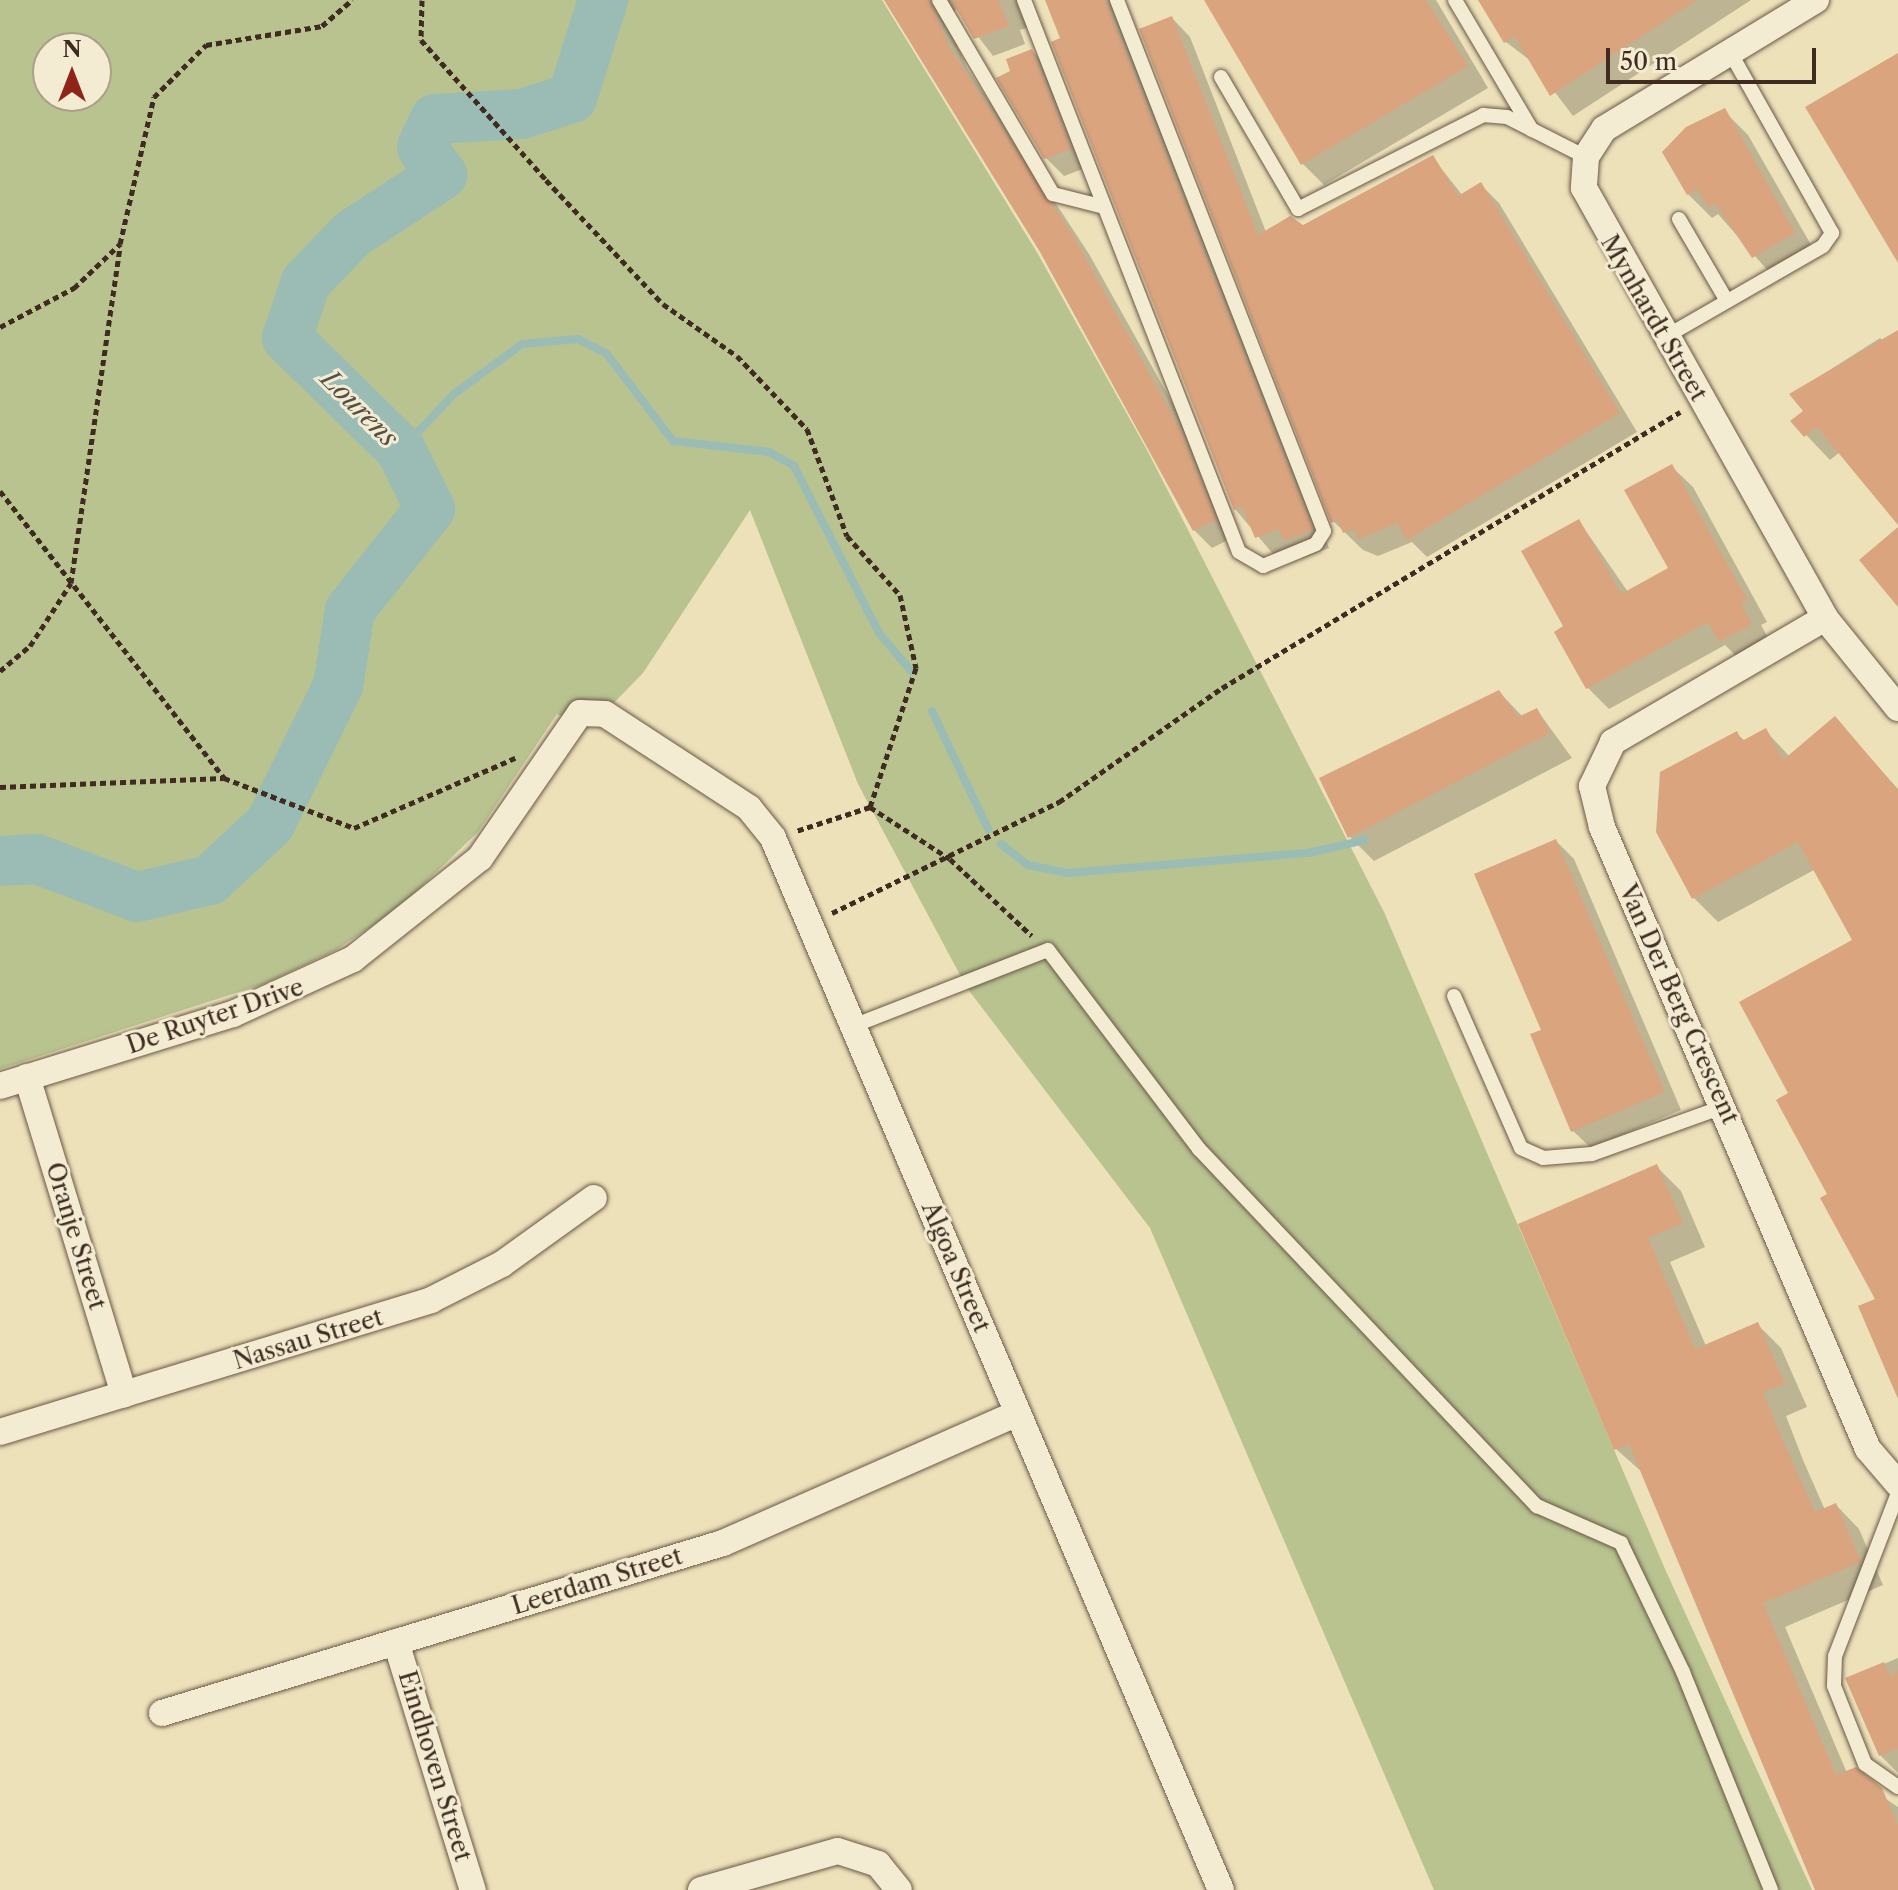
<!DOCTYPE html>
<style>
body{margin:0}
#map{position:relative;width:1898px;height:1890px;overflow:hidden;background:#ede1ba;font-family:"Libre Caslon Text",serif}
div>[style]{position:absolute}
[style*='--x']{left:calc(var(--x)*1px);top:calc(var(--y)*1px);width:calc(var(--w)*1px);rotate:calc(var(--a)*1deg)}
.green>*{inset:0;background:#b8c390}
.shadow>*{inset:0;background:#0003}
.stream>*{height:8px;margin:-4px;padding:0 4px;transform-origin:4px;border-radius:4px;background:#9abcb5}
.river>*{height:50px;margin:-25px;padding:0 25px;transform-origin:25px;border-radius:25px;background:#9abcb5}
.building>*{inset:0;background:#daa47f}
.path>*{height:5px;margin-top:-2.5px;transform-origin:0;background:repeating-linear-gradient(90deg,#3f2b20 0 6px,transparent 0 10px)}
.roads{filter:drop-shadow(0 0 2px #6a5846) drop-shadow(0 0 2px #6a5846)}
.service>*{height:14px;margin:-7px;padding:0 7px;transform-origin:7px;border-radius:7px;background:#f3ecd2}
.minor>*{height:26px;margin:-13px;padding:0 13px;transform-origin:13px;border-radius:13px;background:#f3ecd2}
span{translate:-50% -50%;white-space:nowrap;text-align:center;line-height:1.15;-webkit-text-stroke:6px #f3ecd2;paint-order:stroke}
.street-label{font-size:24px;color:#3f2b20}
.water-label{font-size:26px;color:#564f45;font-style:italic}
.north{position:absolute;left:32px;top:32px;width:80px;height:80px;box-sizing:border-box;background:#f3ecd2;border:2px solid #ab9f8b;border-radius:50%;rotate:0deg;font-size:22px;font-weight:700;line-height:32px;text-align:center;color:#3f2b20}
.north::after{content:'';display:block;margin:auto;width:28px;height:36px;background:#8f2418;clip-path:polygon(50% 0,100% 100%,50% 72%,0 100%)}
.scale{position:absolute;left:1606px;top:48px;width:210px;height:36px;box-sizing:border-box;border:4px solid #3f2b20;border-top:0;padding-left:10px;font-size:24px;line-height:28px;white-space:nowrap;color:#3f2b20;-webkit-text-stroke:6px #f3ecd2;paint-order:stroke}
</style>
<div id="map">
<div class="green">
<div style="clip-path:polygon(evenodd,0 0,882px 0,1038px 254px,1147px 450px,1384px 912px,1665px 1569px,1812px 1890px,1434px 1890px,1150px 1228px,967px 988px,858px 784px,750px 510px,643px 673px,603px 714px,572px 721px,557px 714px,478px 832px,399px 908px,336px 950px,264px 984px,0 1069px,0 0,48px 48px,96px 48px,96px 96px,48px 96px,48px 48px)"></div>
</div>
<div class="shadow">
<div style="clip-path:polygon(887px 0,1022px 0,1032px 26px,1020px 30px,1025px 44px,993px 56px,957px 9px,946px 20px,967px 68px,1089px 254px,1197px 447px,1232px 538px,1212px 548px,1194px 530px,1042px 251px)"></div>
<div style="clip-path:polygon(1047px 0,1115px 0,1329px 548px,1303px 558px,1293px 547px,1274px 555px,1235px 509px)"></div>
<div style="clip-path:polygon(1206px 0,1436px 0,1488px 88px,1324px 185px,1303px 164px)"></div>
<div style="clip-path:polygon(1480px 0,1751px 0,1573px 116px,1531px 61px,1506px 42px)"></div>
<div style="clip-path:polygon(1172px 18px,1190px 37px,1266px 232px,1303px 227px,1433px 158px,1463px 196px,1481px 185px,1499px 203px,1637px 432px,1427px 557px,1412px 542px,1378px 556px,1363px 550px,1333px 521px)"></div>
<div style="clip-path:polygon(1032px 51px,1050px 69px,1088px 167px,1064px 176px,1046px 158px,1013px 72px)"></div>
<div style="clip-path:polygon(1724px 111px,1748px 135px,1818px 257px,1777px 281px,1718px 214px,1712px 218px,1688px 194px)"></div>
<div style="clip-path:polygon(1898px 334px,1898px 522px,1840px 452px,1830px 460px,1793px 421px,1806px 411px,1792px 394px,1880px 338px,1886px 343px)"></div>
<div style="clip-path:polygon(1671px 466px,1693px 487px,1767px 622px,1761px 625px,1772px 645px,1742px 662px,1725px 645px,1609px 709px,1588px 688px,1566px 627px,1579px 521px,1628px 592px,1670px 569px)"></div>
<div style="clip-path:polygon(1499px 692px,1523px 717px,1537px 710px,1572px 758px,1374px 861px,1350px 837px)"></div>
<div style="clip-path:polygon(1835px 719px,1898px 789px,1898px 1383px,1878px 1300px,1830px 1195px,1855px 941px,1814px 870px,1718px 922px,1694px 898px,1658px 832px,1736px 733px,1745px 741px,1765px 730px,1790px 757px)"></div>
<div style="clip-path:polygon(1556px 841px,1574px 859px,1681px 1110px,1591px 1148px,1573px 1131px,1544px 1031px)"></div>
<div style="clip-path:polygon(1657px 1167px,1681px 1191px,1705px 1247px,1670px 1262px,1706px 1346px,1758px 1325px,1781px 1348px,1807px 1407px,1786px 1416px,1803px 1460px,1825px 1510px,1836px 1505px,1859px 1529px,1883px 1585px,1785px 1627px,1847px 1773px,1898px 1807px,1898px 1890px,1818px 1890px,1642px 1472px,1616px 1449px,1520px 1225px)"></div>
<div style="clip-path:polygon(1898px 1658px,1898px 1773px,1880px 1755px,1848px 1679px)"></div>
</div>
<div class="stream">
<div style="--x:401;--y:450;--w:77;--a:-46.6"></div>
<div style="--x:454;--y:394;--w:84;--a:-36.3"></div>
<div style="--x:522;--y:344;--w:56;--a:-5.1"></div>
<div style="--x:578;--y:339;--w:31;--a:27"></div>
<div style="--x:606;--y:353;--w:111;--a:52.7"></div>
<div style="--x:673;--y:441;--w:97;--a:6.5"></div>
<div style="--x:769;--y:452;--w:29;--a:29"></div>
<div style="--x:794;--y:466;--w:187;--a:63"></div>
<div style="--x:879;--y:633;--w:51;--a:49.8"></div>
<div style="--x:932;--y:711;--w:131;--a:64.6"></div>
<div style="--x:1001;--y:844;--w:34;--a:38"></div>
<div style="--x:1028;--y:865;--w:41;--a:11.3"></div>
<div style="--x:1068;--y:873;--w:241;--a:-4.8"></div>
<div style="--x:1308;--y:853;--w:58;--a:-12.8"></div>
</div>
<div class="river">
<div style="--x:0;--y:861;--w:37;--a:-3"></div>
<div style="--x:37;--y:859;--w:107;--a:20.8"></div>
<div style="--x:137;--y:897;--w:75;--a:-13.1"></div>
<div style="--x:210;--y:880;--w:82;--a:-43"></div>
<div style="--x:270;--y:824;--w:154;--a:-63.8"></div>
<div style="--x:338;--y:686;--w:77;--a:-81"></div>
<div style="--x:350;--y:610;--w:129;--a:-51.6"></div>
<div style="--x:430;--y:509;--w:66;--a:-116.2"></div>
<div style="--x:401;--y:450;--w:160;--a:-135.5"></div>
<div style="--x:287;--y:338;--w:59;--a:-71.3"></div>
<div style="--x:306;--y:282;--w:66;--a:-46.2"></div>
<div style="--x:352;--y:234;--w:108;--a:-33.2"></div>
<div style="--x:442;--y:175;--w:34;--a:-126"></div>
<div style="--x:422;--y:147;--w:31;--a:-65"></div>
<div style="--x:435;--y:119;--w:87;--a:-3.3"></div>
<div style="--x:522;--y:114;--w:52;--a:-17.7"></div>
<div style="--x:572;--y:98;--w:103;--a:-72.4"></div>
</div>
<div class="building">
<div style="clip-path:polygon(884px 0,929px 0,950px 48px,1072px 234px,1179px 427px,1216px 520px,1193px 531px,1040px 252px)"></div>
<div style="clip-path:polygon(951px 0,998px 0,1009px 26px,974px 39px)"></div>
<div style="clip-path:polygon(1045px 0,1105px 0,1313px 530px,1284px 541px,1279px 529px,1255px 538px,1242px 506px,1234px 510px,1051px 42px,1060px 38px)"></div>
<div style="clip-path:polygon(1204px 0,1426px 0,1468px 66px,1301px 165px)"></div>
<div style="clip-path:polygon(1478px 0,1697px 0,1550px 96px,1515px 37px,1504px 43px)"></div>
<div style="clip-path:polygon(1172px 16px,1258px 235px,1290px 216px,1303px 225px,1433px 155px,1458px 196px,1481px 182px,1620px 413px,1407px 540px,1397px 523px,1358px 539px,1354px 529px,1343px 533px,1338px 520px,1331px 523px,1139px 29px)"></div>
<div style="clip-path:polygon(1032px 49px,1071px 149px,1044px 159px,996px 78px,1010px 71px,1006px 59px)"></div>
<div style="clip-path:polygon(1898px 53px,1898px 263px,1805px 107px)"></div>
<div style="clip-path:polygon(1725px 108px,1795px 233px,1752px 258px,1715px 203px,1708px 207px,1697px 189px,1687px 195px,1662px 152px,1686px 127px)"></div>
<div style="clip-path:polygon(1898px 330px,1898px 525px,1817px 427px,1804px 437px,1790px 421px,1803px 411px,1789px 394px)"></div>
<div style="clip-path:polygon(1672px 464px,1747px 600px,1741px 603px,1752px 624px,1719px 642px,1708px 622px,1586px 689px,1554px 632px,1563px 626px,1521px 551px,1579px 519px,1621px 594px,1668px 568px,1624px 490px)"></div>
<div style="clip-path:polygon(1898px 527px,1898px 607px,1859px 560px)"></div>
<div style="clip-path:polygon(1499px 690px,1518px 717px,1537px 708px,1550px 733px,1348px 838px,1319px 778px)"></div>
<div style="clip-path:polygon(1835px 716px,1898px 790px,1898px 1399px,1858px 1306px,1875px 1299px,1820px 1198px,1827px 1194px,1776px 1100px,1788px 1093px,1739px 1002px,1852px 940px,1798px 842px,1692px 899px,1656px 832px,1660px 772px,1737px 731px,1742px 741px,1766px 728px,1783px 760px)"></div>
<div style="clip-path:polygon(1556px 839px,1665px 1092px,1571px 1132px,1530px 1034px,1541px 1030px,1474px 874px)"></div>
<div style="clip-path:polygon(1657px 1164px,1683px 1223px,1648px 1238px,1695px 1349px,1758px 1322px,1785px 1384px,1763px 1392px,1780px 1434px,1815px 1512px,1836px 1503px,1861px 1562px,1763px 1603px,1836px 1775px,1856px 1767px,1882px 1788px,1898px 1826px,1898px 1890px,1815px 1890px,1629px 1444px,1614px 1450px,1518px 1224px)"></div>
<div style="clip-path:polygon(1884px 1662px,1890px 1677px,1898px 1670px,1898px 1748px,1879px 1756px,1845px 1678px)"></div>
</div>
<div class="path">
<div style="--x:422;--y:0;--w:40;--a:91.4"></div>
<div style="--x:421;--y:40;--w:188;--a:48.2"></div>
<div style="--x:546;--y:180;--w:170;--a:46.7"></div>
<div style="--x:663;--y:304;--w:90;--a:35.1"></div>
<div style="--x:737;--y:356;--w:101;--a:46.2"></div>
<div style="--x:807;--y:429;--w:114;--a:69.5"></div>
<div style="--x:847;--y:536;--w:79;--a:48.1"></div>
<div style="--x:900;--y:595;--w:75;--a:77.6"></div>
<div style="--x:916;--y:668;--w:146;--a:108.3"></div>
<div style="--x:870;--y:807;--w:78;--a:162"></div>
<div style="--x:0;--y:327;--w:84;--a:-27.8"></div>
<div style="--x:74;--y:288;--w:64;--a:-43.7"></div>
<div style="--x:120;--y:244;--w:151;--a:-77"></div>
<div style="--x:154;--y:97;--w:74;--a:-45"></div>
<div style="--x:206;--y:45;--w:118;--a:-9.3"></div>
<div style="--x:322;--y:26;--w:40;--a:-41"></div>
<div style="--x:0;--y:491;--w:364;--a:52"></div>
<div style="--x:0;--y:671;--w:39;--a:-40"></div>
<div style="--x:30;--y:646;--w:75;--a:-56.9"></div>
<div style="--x:71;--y:583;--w:341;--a:-81.7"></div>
<div style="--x:0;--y:787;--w:224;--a:-2.3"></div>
<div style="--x:224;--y:778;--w:139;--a:21"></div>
<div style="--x:354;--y:828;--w:176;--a:-23.5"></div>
<div style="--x:870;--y:807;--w:95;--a:33"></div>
<div style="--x:950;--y:859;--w:112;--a:43.2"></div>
<div style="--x:832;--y:913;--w:253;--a:-26.1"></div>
<div style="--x:1059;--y:802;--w:199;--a:-35"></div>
<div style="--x:1222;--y:688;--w:535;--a:-31.07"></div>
</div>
<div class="roads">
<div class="service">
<div style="--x:939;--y:0;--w:225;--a:59.6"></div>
<div style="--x:1053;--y:194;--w:53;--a:14.3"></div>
<div style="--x:1024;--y:0;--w:592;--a:68.72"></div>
<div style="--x:1239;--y:552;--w:28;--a:30"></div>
<div style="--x:1263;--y:566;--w:57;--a:-22.5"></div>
<div style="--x:1316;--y:544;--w:15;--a:-58"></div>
<div style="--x:1324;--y:531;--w:570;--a:-111.3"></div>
<div style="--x:1455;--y:0;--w:151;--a:59.4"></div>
<div style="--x:1221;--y:77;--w:153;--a:59.7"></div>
<div style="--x:1298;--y:209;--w:208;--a:-26.9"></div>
<div style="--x:1483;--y:115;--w:24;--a:5"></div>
<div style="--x:1507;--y:117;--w:89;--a:26.9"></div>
<div style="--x:1679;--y:219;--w:95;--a:59.7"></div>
<div style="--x:1665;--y:337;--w:182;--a:-29.9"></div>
<div style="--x:1823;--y:246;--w:16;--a:-55"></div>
<div style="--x:1832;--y:233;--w:208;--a:-119.4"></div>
<div style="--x:1454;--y:996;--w:166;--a:66.2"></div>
<div style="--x:1521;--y:1148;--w:24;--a:24"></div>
<div style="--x:1543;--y:1158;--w:49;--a:-4.7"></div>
<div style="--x:1592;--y:1154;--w:141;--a:-19.8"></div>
<div style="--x:853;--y:1026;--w:209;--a:-21.3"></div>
<div style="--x:1048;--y:950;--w:250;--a:52.8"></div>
<div style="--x:1199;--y:1149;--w:492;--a:46.6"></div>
<div style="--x:1537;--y:1506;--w:92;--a:23.8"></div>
<div style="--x:1621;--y:1543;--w:143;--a:64.3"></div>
<div style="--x:1683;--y:1672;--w:235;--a:68"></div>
<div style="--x:1898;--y:1493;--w:175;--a:111.1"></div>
<div style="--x:1835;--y:1656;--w:30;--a:92"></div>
<div style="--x:1834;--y:1686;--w:84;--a:68.3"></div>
<div style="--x:1865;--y:1764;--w:40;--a:34.9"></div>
</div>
<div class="minor">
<div style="--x:1816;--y:0;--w:248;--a:148.7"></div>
<div style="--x:1604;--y:129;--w:33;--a:123"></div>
<div style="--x:1586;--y:157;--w:31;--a:94"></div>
<div style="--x:1584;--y:188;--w:493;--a:60.7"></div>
<div style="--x:1825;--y:618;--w:116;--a:51"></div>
<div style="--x:1825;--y:618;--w:246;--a:149.7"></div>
<div style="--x:1613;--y:742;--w:49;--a:115.5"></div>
<div style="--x:1592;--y:786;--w:42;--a:76.3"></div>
<div style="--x:1602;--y:827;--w:676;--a:66.85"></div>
<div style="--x:1868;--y:1449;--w:46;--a:49.4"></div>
<div style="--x:27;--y:1077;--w:332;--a:73"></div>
<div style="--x:0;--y:1086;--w:244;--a:-17.2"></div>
<div style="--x:233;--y:1014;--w:132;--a:-24.6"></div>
<div style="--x:353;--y:959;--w:162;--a:-38.5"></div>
<div style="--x:480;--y:858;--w:176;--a:-55.4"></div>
<div style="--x:580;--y:713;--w:25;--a:2"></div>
<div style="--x:605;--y:714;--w:172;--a:33.1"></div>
<div style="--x:749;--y:808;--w:38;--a:51"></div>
<div style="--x:773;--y:838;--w:1143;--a:66.93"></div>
<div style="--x:0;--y:1432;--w:451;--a:-17"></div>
<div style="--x:431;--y:1300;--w:80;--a:-26.9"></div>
<div style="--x:502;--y:1264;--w:113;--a:-35.7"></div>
<div style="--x:396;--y:1642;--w:260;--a:72.8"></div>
<div style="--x:162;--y:1713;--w:586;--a:-16.86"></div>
<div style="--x:723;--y:1543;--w:322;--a:-23.8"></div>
<div style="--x:701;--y:1890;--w:142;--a:-15.9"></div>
<div style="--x:838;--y:1851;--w:42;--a:18"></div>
<div style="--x:878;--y:1864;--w:33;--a:51"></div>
</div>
</div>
<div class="street-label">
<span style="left:1654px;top:318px;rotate:60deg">Mynhardt Street</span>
<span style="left:1679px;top:1004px;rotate:66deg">Van Der Berg Crescent</span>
<span style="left:215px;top:1016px;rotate:-19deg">De Ruyter Drive</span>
<span style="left:76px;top:1236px;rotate:73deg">Oranje Street</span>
<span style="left:956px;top:1267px;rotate:67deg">Algoa Street</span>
<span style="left:308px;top:1339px;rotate:-17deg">Nassau Street</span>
<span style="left:597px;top:1581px;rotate:-17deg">Leerdam Street</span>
<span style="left:435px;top:1766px;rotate:73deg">Eindhoven Street</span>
</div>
<div class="water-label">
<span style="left:359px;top:409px;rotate:45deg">Lourens</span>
</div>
<div class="north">N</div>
<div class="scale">50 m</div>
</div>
